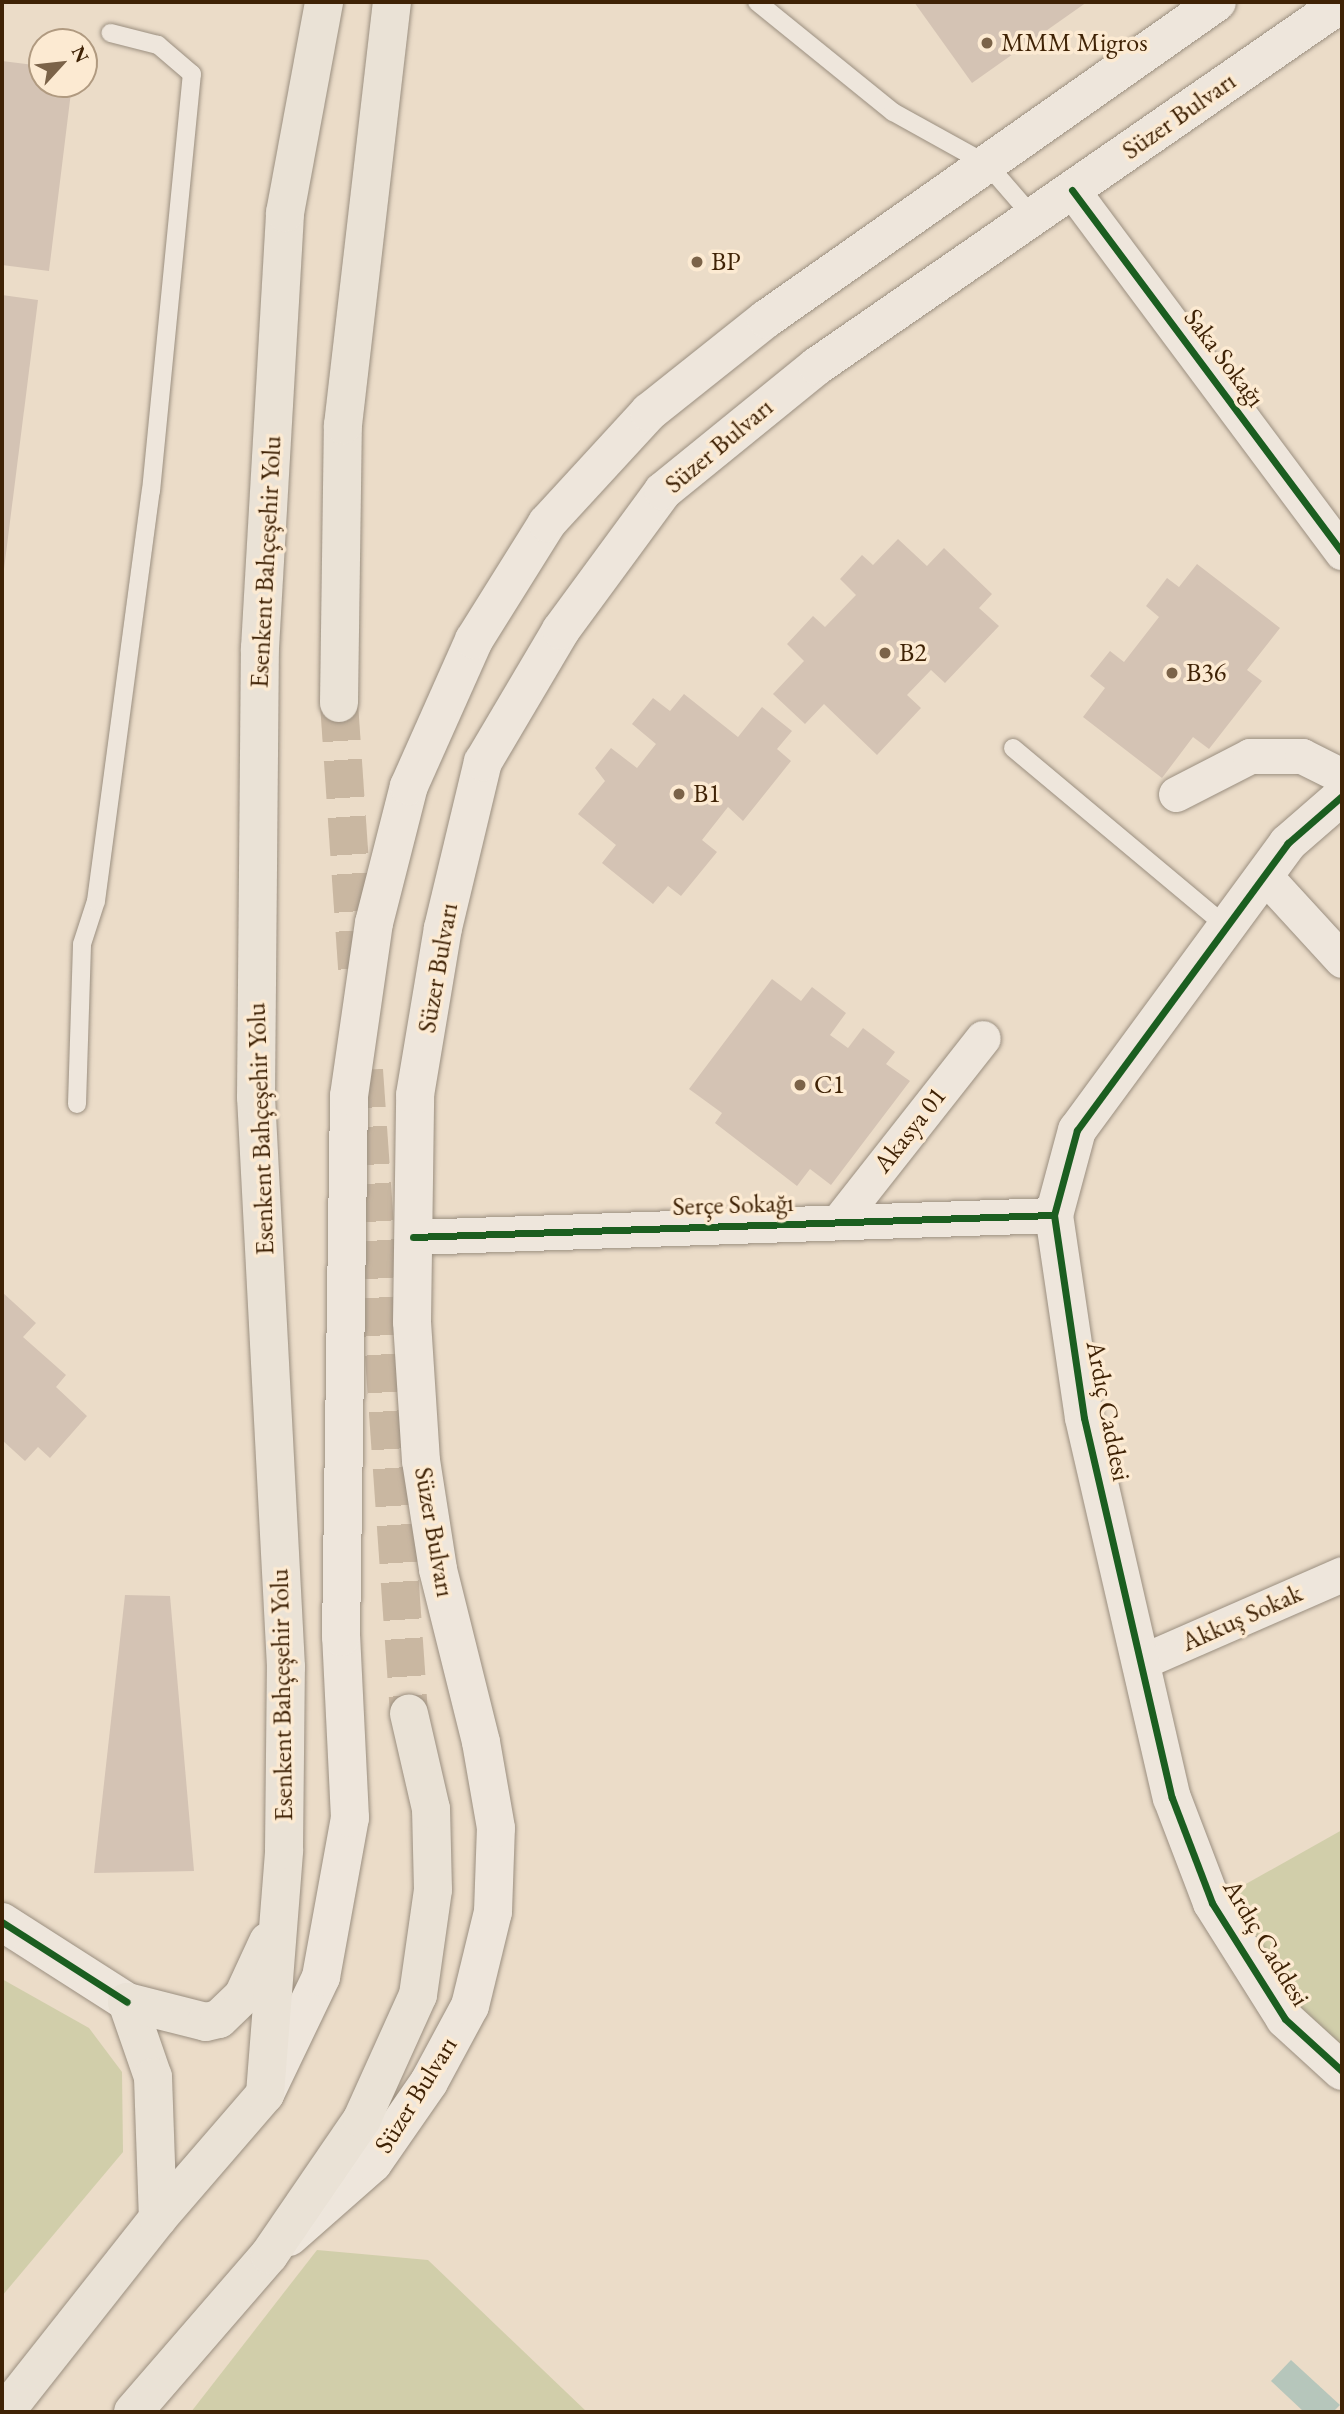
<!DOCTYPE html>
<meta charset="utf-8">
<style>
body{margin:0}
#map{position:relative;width:1344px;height:2414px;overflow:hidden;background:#ebdcc8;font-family:"EB Garamond",serif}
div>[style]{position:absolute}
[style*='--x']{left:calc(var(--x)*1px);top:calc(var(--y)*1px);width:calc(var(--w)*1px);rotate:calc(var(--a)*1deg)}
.green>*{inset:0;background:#d1ceaa}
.water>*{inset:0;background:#b6c6bb}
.building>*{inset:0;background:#d4c3b4}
.primary-tunnel>*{height:38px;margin-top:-19px;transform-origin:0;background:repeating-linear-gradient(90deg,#c9b7a1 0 38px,transparent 0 57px)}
.roads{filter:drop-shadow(0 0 2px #9b8f80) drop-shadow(0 0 2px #9b8f80)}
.service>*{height:18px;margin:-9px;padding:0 9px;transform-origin:9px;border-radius:9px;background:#eee6dc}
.minor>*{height:35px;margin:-17.5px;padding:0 17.5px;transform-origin:17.5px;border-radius:17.5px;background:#eee6dc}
.tertiary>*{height:38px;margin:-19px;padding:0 19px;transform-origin:19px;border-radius:19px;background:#eee6dc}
.secondary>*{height:38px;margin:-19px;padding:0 19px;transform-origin:19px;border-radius:19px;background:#eee6dc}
.primary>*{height:38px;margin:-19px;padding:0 19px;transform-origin:19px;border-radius:19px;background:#eae2d6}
.cycleway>*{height:7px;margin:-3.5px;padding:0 3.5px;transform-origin:3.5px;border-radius:3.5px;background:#1b5e20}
.dots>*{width:19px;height:19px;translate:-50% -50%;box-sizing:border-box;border:4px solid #fcead2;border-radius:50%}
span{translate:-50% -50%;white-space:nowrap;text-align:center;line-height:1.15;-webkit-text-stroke:7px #fcead2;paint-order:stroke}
.poi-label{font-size:26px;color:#3f2205}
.left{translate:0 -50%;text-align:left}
.street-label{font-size:26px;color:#3f2205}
.frame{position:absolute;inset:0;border:4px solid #3f2205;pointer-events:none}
.north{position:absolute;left:28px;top:28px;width:70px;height:70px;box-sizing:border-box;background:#fcead2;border:2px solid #b09a80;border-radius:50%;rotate:63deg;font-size:19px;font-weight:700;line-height:28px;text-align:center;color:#3f2205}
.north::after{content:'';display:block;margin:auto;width:24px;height:32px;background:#7b6349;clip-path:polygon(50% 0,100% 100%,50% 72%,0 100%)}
</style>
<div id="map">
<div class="green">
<div style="clip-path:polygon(1342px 1830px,1342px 2057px,1212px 1903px)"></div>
<div style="clip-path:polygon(2px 1979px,89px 2028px,122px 2072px,123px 2152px,2px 2296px)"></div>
<div style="clip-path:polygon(317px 2250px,428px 2260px,587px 2412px,191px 2412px)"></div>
</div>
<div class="water">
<div style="clip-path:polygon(1291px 2360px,1340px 2405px,1333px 2412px,1304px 2412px,1271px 2381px)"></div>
</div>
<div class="building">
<div style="clip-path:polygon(914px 2px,1087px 2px,972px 83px)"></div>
<div style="clip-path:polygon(2px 61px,42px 66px,42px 84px,72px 84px,49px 271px,2px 265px)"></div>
<div style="clip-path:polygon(2px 295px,38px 300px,3px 577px,2px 577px)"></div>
<div style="clip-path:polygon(898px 539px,927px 566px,944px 548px,992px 594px,979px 608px,999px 626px,945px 683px,931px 670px,907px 695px,921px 708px,877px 755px,824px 704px,805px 724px,773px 694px,804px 661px,787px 644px,813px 616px,825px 627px,856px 595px,840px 579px,862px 555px,873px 565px)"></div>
<div style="clip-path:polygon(1197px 564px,1280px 628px,1247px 670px,1262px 681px,1209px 749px,1193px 737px,1162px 778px,1083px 717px,1105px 688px,1090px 676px,1110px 651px,1124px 662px,1159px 617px,1146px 606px,1167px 578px,1179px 587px)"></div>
<div style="clip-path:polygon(684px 694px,738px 737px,762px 707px,792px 731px,777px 749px,791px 761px,743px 821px,728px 807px,702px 840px,717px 852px,681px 896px,668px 886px,653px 904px,602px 863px,616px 845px,578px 814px,605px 781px,595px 768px,611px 748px,637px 768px,656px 744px,632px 724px,653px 698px,670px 711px)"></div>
<div style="clip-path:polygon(772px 979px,801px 1001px,812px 987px,846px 1013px,830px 1035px,848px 1048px,863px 1028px,895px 1052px,886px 1064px,910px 1081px,831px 1185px,810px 1169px,797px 1186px,715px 1123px,722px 1113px,689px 1089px)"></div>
<div style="clip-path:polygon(2px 1292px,36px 1323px,23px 1337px,66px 1375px,56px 1387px,87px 1416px,50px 1458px,38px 1447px,25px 1461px,2px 1440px)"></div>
<div style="clip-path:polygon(125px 1595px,170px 1596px,194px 1871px,94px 1873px)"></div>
</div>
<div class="primary-tunnel">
<div style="--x:339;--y:703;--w:277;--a:86.1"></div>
<div style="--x:364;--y:1070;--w:646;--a:86"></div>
</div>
<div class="roads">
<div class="service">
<div style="--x:757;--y:2;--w:175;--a:39"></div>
<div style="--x:893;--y:112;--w:107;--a:29"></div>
<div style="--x:987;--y:164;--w:70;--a:49"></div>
<div style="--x:1013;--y:748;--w:278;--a:39.9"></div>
<div style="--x:77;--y:1104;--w:160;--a:-88.2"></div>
<div style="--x:82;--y:944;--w:45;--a:-72"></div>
<div style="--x:96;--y:901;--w:414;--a:-82.4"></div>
<div style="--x:151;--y:491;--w:419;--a:-84.4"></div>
<div style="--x:192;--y:74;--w:45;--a:-139.5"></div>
<div style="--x:158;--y:45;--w:49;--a:-165.7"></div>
</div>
<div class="minor">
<div style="--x:1072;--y:190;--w:452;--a:53.3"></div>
<div style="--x:1176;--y:794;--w:83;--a:-27.2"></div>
<div style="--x:1250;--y:756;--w:52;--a:0"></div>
<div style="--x:1302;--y:756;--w:45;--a:26.6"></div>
<div style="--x:1264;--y:875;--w:115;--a:47.5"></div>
<div style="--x:838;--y:1222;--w:234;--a:-51.8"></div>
<div style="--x:413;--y:1237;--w:641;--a:-1.97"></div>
<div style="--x:1141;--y:1662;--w:219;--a:-23.6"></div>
</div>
<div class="tertiary">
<div style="--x:1342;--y:796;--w:72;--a:139"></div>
<div style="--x:1288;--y:843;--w:356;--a:126.3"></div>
<div style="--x:1077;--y:1130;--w:88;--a:105.1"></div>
<div style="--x:1054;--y:1215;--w:205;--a:81.6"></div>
<div style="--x:1084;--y:1418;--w:390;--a:77"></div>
<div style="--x:1172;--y:1798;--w:112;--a:69.1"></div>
<div style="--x:1212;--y:1903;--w:137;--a:57.8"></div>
<div style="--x:1285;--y:2019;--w:77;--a:42.4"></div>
<div style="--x:2;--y:1922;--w:148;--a:32.6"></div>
</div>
<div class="secondary">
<div style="--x:265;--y:2094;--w:130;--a:-64.4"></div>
<div style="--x:321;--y:1977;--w:162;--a:-79.7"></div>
<div style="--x:350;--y:1818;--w:181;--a:-92.8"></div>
<div style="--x:341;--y:1637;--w:541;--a:-89.15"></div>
<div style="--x:349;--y:1096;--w:175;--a:-81.8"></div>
<div style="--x:374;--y:923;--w:141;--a:-75.7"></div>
<div style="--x:409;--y:786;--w:160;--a:-66"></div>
<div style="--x:474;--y:640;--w:138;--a:-58"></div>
<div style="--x:547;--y:523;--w:151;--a:-47.4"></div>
<div style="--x:649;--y:412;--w:149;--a:-38.5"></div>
<div style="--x:766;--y:319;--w:551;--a:-35.1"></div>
<div style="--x:289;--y:2237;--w:112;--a:-41.4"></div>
<div style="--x:373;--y:2163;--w:98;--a:-55.3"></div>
<div style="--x:429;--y:2082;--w:86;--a:-61.7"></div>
<div style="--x:470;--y:2006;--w:97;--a:-76.3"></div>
<div style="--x:493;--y:1912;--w:84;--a:-88"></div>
<div style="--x:496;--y:1828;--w:87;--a:-99.9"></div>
<div style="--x:481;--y:1742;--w:178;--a:-104"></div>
<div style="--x:438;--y:1569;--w:109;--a:-98.9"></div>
<div style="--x:421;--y:1461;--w:139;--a:-93.7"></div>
<div style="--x:412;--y:1322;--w:227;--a:-89.2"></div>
<div style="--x:415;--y:1095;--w:169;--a:-80.5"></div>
<div style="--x:443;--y:928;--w:171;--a:-76.5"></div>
<div style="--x:483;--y:762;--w:153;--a:-59.4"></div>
<div style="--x:561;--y:630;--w:172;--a:-53.7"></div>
<div style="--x:663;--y:491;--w:198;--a:-39.1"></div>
<div style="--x:817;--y:366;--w:638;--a:-34.66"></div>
</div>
<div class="primary">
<div style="--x:339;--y:703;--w:278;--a:-89.2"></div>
<div style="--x:343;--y:425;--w:426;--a:-83.4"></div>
<div style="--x:127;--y:2002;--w:79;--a:70.9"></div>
<div style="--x:153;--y:2077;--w:141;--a:88"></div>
<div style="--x:127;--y:2002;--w:81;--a:14.2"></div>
<div style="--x:206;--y:2022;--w:13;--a:-13"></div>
<div style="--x:219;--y:2019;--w:33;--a:-44"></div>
<div style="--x:243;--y:1996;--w:60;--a:-65.2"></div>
<div style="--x:5;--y:2412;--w:247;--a:-51.7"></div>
<div style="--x:158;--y:2218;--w:164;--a:-49.2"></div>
<div style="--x:265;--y:2094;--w:245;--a:-85.5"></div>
<div style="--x:284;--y:1850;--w:183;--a:-89.4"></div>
<div style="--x:286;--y:1667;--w:571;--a:-93.01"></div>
<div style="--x:256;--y:1097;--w:449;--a:-89.5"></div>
<div style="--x:260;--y:648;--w:436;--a:-86.7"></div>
<div style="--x:285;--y:213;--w:215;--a:-79.5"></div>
<div style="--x:133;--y:2412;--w:208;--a:-49.1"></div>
<div style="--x:269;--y:2255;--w:165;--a:-55.6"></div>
<div style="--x:362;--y:2119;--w:136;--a:-65.7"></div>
<div style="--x:418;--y:1995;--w:106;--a:-81.9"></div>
<div style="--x:433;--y:1890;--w:81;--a:-91.4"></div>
<div style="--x:431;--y:1809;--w:98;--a:-103"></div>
</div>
</div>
<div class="cycleway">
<div style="--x:1072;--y:190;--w:452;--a:53.3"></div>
<div style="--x:1342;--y:796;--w:72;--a:139"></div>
<div style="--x:1288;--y:843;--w:356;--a:126.3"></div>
<div style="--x:1077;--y:1130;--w:88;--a:105.1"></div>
<div style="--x:1054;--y:1215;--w:205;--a:81.6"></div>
<div style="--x:1084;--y:1418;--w:390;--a:77"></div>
<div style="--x:1172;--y:1798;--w:112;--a:69.1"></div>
<div style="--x:1212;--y:1903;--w:137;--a:57.8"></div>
<div style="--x:1285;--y:2019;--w:77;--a:42.4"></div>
<div style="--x:413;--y:1237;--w:641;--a:-1.97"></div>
<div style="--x:2;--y:1922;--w:148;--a:32.6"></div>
</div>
<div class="dots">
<div style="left:987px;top:43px;background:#7b6349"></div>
<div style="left:697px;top:262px;background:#7b6349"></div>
<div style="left:885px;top:653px;background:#7b6349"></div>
<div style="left:1172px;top:673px;background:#7b6349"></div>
<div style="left:679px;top:794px;background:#7b6349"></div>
<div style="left:800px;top:1085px;background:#7b6349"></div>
</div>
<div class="poi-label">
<span class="left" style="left:1001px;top:43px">MMM Migros</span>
<span class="left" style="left:711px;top:262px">BP</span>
<span class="left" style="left:899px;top:653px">B2</span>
<span class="left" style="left:1186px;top:673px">B36</span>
<span class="left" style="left:693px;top:794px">B1</span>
<span class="left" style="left:814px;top:1085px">C1</span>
</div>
<div class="street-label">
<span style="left:1179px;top:116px;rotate:-35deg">Süzer Bulvarı</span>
<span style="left:1224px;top:358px;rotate:53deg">Saka Sokağı</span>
<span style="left:719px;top:446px;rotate:-40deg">Süzer Bulvarı</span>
<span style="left:266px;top:562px;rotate:-87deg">Esenkent Bahçeşehir Yolu</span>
<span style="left:438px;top:968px;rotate:-80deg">Süzer Bulvarı</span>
<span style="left:261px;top:1129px;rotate:-92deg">Esenkent Bahçeşehir Yolu</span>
<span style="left:910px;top:1130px;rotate:-52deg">Akasya 01</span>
<span style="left:733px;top:1205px;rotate:-2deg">Serçe Sokağı</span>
<span style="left:1108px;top:1411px;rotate:79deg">Ardıç Caddesi</span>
<span style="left:434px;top:1532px;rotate:80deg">Süzer Bulvarı</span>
<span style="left:1242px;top:1618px;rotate:-24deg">Akkuş Sokak</span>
<span style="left:282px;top:1695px;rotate:-91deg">Esenkent Bahçeşehir Yolu</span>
<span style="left:1266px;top:1943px;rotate:59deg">Ardıç Caddesi</span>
<span style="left:416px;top:2095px;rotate:-58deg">Süzer Bulvarı</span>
</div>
<div class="frame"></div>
<div class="north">N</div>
</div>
